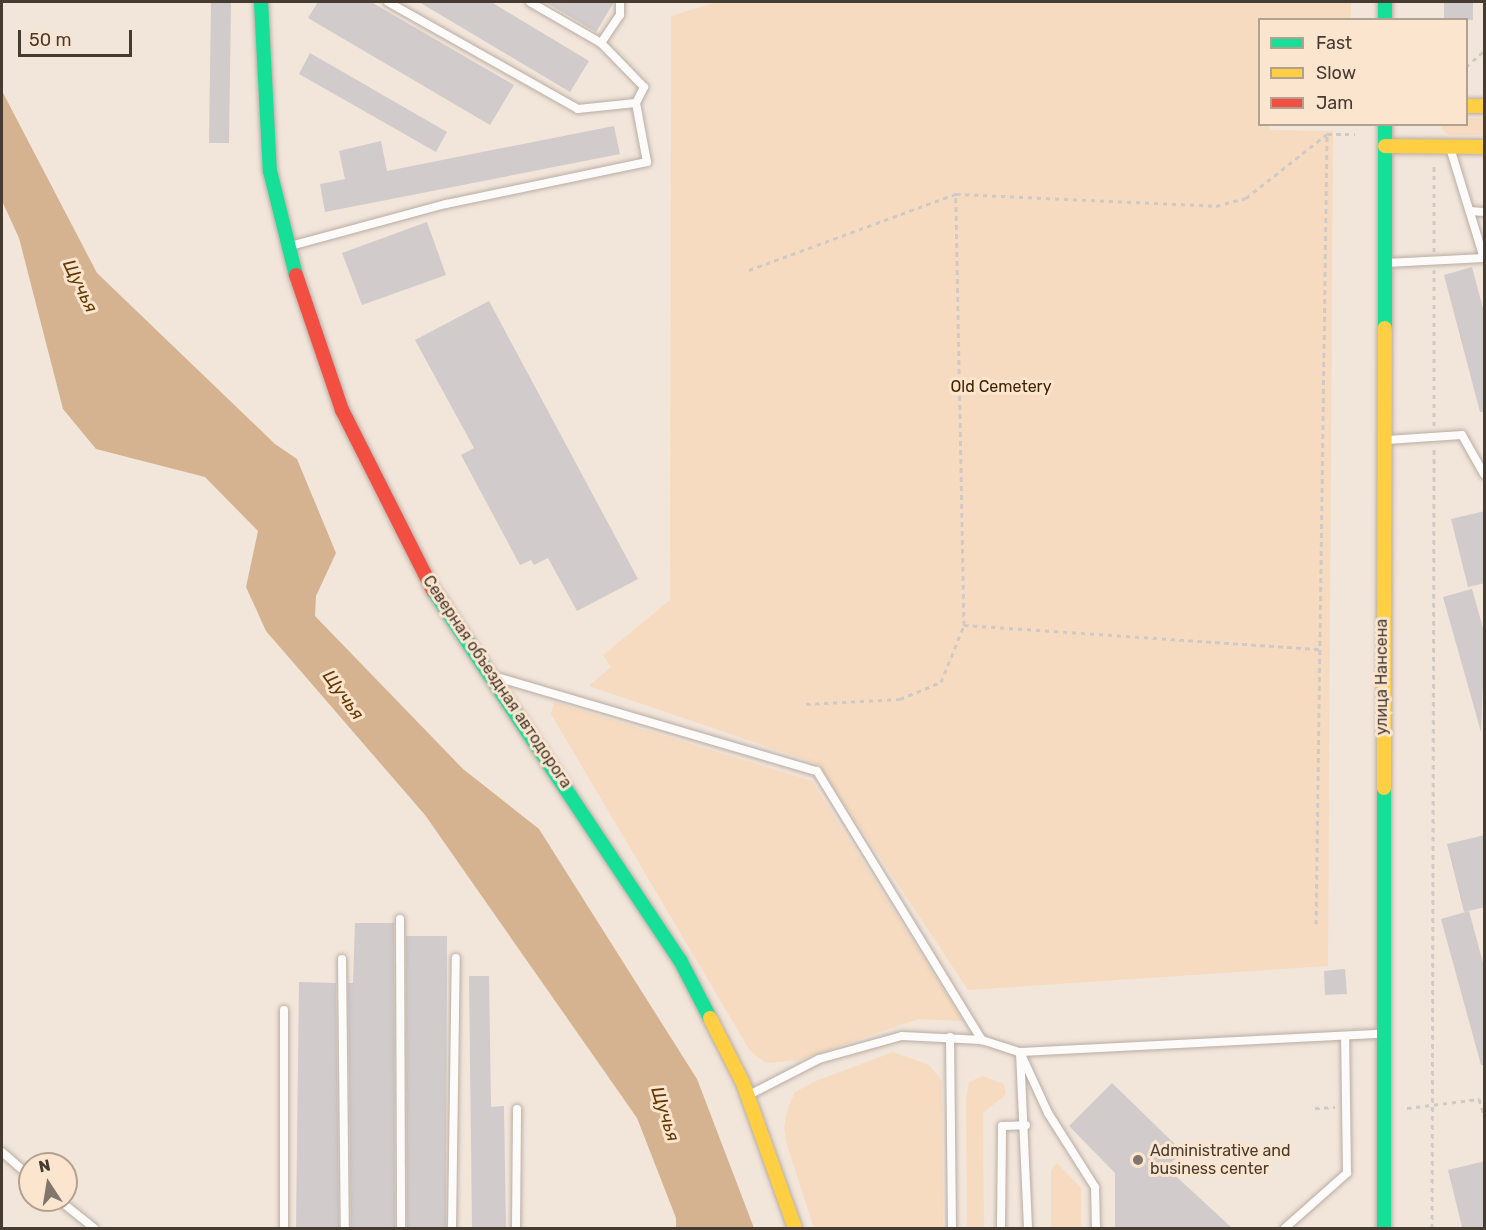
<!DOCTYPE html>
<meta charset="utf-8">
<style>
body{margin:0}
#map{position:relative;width:1486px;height:1230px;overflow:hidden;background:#f2e5da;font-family:Rubik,sans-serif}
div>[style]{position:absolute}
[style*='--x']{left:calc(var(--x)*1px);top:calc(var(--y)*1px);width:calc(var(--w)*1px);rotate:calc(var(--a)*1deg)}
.green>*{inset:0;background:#f7dbc0}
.water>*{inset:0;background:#d6b390}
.building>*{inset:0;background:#d1cbcc}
.path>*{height:3px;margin-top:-1.5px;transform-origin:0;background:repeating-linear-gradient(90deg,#cfcac6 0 4.5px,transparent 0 9px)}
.roads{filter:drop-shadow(0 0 2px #b8ada4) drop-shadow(0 0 2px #b8ada4)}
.lane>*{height:8px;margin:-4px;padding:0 4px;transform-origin:4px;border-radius:4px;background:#fdfbf9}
.fast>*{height:14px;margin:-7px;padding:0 7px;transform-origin:7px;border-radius:7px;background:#16e098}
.slow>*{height:14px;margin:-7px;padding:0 7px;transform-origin:7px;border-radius:7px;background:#ffcf43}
.jam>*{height:14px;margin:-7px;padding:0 7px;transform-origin:7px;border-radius:7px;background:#f24e42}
.dots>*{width:16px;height:16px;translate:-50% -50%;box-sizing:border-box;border:3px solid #fce5cf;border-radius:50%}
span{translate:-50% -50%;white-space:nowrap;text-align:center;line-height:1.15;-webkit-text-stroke:6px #fce5cf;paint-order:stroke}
.park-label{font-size:16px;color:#422300}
.street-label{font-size:16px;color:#463b30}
.poi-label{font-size:16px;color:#463b30}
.left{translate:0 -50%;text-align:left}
.water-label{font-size:18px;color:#643900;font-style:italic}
.frame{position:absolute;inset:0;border:3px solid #463b30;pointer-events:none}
.legend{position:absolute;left:1258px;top:18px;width:210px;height:108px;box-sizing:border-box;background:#fce5cf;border:2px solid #b3a18f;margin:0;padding:8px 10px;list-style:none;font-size:18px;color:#463b30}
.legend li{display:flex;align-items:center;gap:12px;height:30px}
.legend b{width:30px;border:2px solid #b3a18f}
.north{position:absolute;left:18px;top:1152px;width:60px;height:60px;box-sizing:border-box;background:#fce5cf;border:2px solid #b3a18f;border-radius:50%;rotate:348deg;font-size:16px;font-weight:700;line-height:24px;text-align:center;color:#463b30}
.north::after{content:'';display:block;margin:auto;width:21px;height:27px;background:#82766c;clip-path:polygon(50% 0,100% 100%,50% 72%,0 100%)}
.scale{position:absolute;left:18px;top:30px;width:114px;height:27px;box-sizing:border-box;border:3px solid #463b30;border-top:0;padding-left:8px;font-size:18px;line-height:21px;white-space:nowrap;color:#463b30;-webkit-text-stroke:4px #fce5cf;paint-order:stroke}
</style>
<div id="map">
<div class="green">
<div style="clip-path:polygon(717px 2px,1351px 2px,1351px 19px,1260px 20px,1260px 124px,1269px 125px,1270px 130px,1333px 131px,1328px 966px,968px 990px,818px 764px,589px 686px,611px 667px,603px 655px,670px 600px,671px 16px)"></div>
<div style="clip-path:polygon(1467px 118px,1484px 118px,1484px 135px,1448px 135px,1442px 129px,1442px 125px,1466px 124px)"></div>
<div style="clip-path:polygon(554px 702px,812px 781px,963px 1021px,918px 1019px,799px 1060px,766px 1063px,750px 1051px,551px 714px)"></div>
<div style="clip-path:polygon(893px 1052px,929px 1065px,942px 1081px,943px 1228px,814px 1228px,787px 1145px,784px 1127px,788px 1108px,795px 1092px,816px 1081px)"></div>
<div style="clip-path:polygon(983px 1076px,1004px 1084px,1006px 1094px,983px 1113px,984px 1228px,967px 1228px,966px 1100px,969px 1082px)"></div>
<div style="clip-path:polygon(1057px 1163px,1081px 1188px,1081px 1228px,1051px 1228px,1051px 1170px)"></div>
</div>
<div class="water">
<div style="clip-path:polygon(2px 91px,97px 273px,275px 444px,297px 459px,336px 553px,316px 596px,315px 616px,463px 769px,539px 829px,697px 1079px,754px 1228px,676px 1228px,676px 1218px,637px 1118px,425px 815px,266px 631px,246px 587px,258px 531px,205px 477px,96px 449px,63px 409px,19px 238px,2px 201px)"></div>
</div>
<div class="building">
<div style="clip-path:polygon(211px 2px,231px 2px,229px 143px,209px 143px)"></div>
<div style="clip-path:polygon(318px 2px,371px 2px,514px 85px,490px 125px,308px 18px)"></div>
<div style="clip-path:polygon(419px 2px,491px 2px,589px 61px,570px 92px)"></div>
<div style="clip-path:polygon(545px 2px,614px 2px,596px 32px)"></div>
<div style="clip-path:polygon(1444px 2px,1473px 2px,1473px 20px,1444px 20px)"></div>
<div style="clip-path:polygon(310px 53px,447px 132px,436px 152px,299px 74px)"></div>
<div style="clip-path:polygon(614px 126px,620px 154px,325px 212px,320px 184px,345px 179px,339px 151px,381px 141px,387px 171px)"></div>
<div style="clip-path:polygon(427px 222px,446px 275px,362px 305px,342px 253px)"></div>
<div style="clip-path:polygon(1472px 267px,1485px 316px,1485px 412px,1480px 412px,1444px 275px)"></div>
<div style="clip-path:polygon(489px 301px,638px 579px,577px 611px,548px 558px,534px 565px,531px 560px,520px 565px,461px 455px,474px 448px,415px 340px)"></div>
<div style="clip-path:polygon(1485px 511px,1485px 583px,1468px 587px,1451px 519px)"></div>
<div style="clip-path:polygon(1472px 589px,1485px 635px,1481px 732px,1443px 597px)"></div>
<div style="clip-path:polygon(1485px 835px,1485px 907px,1464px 912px,1447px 844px)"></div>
<div style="clip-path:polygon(1469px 911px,1485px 970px,1485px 1065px,1481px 1065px,1441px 919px)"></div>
<div style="clip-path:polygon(355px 923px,394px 923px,395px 1228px,351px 1228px,348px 983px,353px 983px)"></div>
<div style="clip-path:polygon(406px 936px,447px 936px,446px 1228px,407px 1228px)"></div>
<div style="clip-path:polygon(1345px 969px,1347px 994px,1325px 995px,1324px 971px)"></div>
<div style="clip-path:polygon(469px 976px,489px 976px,491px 1107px,504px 1106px,506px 1228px,472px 1228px)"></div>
<div style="clip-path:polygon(299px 982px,336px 983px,339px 1228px,296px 1228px)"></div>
<div style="clip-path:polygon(1112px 1083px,1183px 1152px,1166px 1167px,1232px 1228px,1115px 1228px,1115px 1173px,1069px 1126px)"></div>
<div style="clip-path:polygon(1485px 1161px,1485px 1228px,1462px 1227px,1448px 1170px)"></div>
</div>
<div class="path">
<div style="--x:1466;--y:67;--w:24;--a:-42"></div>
<div style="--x:1434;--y:252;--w:87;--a:-90"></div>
<div style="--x:749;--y:270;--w:221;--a:-20.2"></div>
<div style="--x:956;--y:194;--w:260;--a:2.6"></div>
<div style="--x:1216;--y:206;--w:31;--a:-15"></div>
<div style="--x:1246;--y:198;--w:103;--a:-38.3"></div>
<div style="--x:1327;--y:134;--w:28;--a:0"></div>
<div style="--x:1434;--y:426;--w:156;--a:-90"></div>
<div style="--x:964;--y:625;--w:357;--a:3.9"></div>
<div style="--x:806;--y:704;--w:94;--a:-3"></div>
<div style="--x:900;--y:699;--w:44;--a:-22.5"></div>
<div style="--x:941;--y:682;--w:61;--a:-68"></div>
<div style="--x:964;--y:625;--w:431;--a:-91.1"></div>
<div style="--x:1316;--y:924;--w:790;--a:-89.2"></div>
<div style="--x:1315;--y:1108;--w:20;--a:-3"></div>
<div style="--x:1407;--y:1108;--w:73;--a:-7.1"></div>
<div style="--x:1479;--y:1099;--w:16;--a:72"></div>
<div style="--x:1432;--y:1228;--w:781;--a:-89.85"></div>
</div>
<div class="roads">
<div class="lane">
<div style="--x:388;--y:2;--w:218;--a:29.4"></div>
<div style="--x:578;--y:109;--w:58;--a:-5.9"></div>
<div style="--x:636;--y:103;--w:18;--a:-63"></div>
<div style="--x:644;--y:87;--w:62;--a:-134.3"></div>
<div style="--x:530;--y:2;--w:82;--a:30"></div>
<div style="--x:601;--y:43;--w:34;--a:-56"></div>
<div style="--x:620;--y:15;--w:13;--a:-90"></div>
<div style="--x:1451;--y:151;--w:112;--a:72.9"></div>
<div style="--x:1470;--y:211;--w:14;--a:4"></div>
<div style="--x:290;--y:246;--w:162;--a:-15.1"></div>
<div style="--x:446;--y:204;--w:205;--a:-11.8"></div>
<div style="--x:647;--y:162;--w:60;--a:-100.6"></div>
<div style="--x:1386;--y:263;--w:98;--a:-2.9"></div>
<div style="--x:1387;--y:440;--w:75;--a:-3.8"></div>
<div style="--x:1462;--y:435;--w:45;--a:60.6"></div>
<div style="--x:500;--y:678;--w:330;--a:16.4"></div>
<div style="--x:817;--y:771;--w:316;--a:58.5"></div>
<div style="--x:400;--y:919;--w:309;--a:89.8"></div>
<div style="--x:342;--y:959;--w:269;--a:89.4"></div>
<div style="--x:950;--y:1037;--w:191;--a:89.4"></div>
<div style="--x:749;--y:1095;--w:79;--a:-27.2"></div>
<div style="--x:819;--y:1059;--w:86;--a:-15.5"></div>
<div style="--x:902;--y:1036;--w:80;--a:2.9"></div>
<div style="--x:982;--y:1040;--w:40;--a:18"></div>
<div style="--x:1020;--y:1052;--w:67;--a:65.3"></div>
<div style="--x:1048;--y:1113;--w:88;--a:57.6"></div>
<div style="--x:1095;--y:1187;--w:41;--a:88.6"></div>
<div style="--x:2;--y:1152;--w:37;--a:41"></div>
<div style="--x:59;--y:1200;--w:45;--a:38.7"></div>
<div style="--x:284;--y:1228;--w:218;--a:-90"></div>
<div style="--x:452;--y:1228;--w:270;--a:-89.2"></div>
<div style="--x:516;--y:1228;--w:119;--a:-89.5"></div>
<div style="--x:1001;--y:1228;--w:102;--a:-89.4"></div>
<div style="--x:1002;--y:1126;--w:24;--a:-2"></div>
<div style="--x:1028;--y:1228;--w:176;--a:-92.6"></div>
<div style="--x:1020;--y:1052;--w:361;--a:-2.9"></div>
<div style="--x:1285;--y:1228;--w:83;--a:-41.6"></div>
<div style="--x:1347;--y:1173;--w:137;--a:-90.8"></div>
</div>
<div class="fast">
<div style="--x:261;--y:2;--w:169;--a:87"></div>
<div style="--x:270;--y:171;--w:107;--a:76"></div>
<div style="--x:1385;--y:2;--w:18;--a:90"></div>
<div style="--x:1385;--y:328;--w:204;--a:-90"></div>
<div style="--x:433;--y:590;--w:445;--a:56.3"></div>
<div style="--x:680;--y:960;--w:65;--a:62.7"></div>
<div style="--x:1384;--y:1228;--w:440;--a:-90"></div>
</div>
<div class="slow">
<div style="--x:1466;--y:106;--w:18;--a:0"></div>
<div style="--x:1385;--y:146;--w:99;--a:0.6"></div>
<div style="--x:1384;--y:788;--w:460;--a:-89.9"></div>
<div style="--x:710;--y:1018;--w:73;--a:63.1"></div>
<div style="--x:743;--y:1083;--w:154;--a:70.3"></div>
</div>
<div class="jam">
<div style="--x:296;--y:275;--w:143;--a:71.2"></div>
<div style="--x:342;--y:410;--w:202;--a:63.2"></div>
</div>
</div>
<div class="dots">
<div style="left:1138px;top:1160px;background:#82766c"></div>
</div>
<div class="park-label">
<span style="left:1001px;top:387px">Old Cemetery</span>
</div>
<div class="street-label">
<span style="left:1382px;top:677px;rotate:-90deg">улица Нансена</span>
<span style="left:497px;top:682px;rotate:56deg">Северная объездная автодорога</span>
</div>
<div class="poi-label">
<span class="left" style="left:1150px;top:1160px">Administrative and<br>business center</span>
</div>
<div class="water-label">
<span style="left:80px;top:286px;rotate:64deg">Щучья</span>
<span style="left:343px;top:695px;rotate:54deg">Щучья</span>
<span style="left:665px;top:1114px;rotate:72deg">Щучья</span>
</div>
<div class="frame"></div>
<ul class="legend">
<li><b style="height:8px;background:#16e098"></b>Fast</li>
<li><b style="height:8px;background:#ffcf43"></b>Slow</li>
<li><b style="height:8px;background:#f24e42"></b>Jam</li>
</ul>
<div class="north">N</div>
<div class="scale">50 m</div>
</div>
